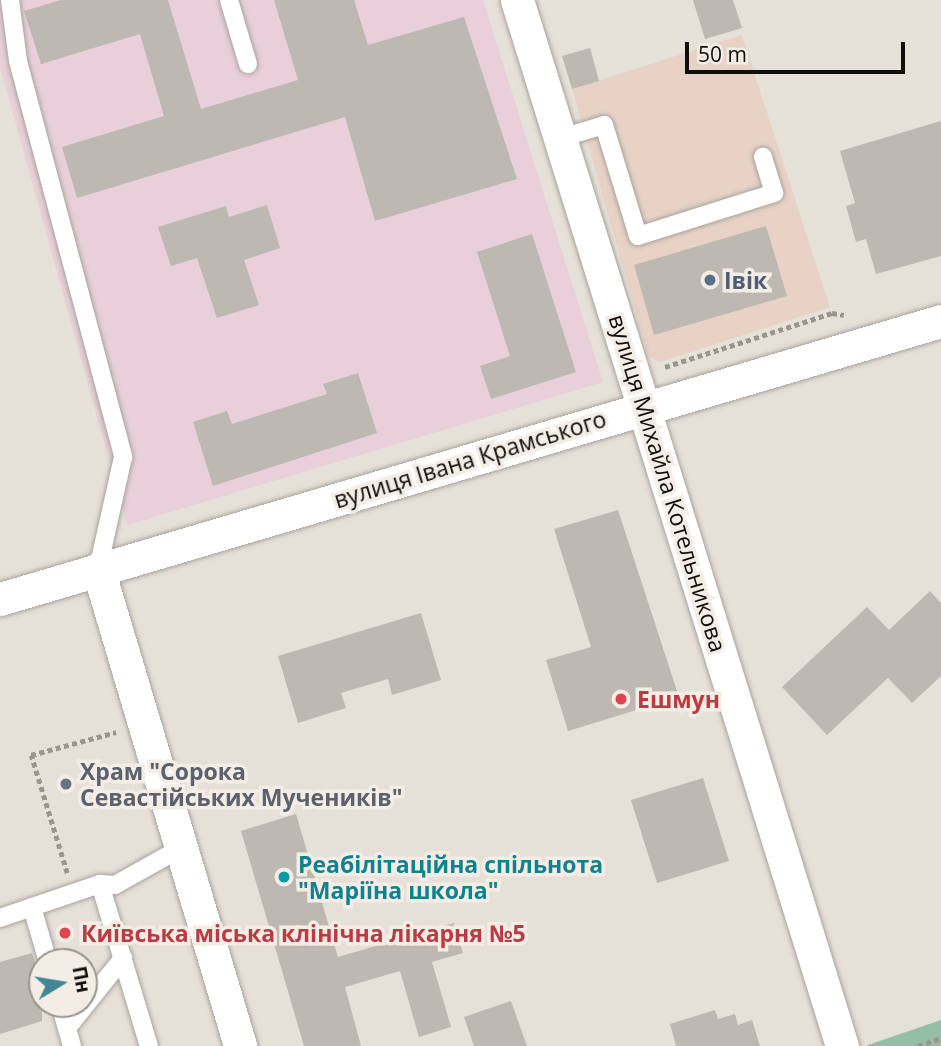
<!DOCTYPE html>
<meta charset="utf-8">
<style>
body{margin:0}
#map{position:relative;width:941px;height:1046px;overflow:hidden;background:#e5e0d8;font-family:"Open Sans",sans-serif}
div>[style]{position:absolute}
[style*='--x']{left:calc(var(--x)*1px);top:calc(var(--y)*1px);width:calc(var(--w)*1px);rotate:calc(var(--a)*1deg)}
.commercial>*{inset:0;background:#e8d2c6}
.education>*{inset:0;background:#e8cfd9}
.green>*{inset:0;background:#95bea6}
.building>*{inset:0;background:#bdb8b1}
.path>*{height:4.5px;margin-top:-2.25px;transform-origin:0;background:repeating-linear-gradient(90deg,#99968f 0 5px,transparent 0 8.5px)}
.roads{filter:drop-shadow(0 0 2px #a9a49d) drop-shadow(0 0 2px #a9a49d)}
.lane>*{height:18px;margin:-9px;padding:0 9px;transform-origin:9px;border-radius:9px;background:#fff}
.street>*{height:33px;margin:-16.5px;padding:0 16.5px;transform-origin:16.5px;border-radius:16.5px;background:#fff}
.dots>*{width:19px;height:19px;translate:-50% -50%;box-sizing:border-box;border:4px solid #f3ede5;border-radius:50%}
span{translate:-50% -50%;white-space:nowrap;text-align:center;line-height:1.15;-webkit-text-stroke:7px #f3ede5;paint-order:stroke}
.service-label{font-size:23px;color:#4e5e75;font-weight:700}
.left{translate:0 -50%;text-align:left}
.street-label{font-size:23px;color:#0f0e0b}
.health-label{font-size:23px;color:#be3a42;font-weight:700}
.worship-label{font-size:23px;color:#5b616d;font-weight:700}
.culture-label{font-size:23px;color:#0d838f;font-weight:700}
.north{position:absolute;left:28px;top:948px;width:70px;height:70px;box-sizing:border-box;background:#f3ede5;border:2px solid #98948e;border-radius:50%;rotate:79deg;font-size:19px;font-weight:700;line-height:28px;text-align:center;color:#0f0e0b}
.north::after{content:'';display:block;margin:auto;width:24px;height:32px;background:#428793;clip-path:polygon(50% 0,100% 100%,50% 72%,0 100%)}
.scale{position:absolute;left:685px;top:42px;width:220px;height:32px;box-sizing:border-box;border:4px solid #0f0e0b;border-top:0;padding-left:9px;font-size:21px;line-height:24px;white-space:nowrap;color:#0f0e0b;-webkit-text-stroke:5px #f3ede5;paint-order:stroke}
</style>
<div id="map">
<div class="commercial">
<div style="clip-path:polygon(742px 35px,830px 307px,660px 362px,649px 357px,572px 89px)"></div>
</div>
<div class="education">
<div style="clip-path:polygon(0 0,483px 0,603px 382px,127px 525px,0 67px)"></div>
</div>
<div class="green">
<div style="clip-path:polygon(941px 1020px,941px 1046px,868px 1046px,868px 1045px)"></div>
</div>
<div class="building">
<div style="clip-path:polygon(61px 0,168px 0,201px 109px,298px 80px,274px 0,354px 0,368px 45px,464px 17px,517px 179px,375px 221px,345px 117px,77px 198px,62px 147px,164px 116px,140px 34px,41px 64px,24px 11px)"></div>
<div style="clip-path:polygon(693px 0,733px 0,742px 28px,705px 39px)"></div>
<div style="clip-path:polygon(590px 48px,599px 81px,572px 89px,562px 56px)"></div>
<div style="clip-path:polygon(941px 121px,941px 256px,876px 274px,866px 239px,856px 242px,846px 206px,855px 203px,840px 151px)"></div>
<div style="clip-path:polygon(267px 205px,280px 248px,244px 260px,259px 305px,217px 318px,197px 258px,171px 266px,158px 227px,226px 206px,229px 217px)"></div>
<div style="clip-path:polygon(766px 226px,787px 296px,654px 335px,634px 265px)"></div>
<div style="clip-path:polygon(532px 234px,576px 372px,491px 399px,480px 366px,510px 356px,477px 252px)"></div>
<div style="clip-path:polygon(358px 373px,377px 433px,213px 486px,193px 422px,227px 411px,232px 424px,327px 394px,323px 384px)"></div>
<div style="clip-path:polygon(618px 510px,679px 697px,568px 731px,546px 660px,591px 647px,554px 529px)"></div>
<div style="clip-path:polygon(930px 591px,941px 603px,941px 676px,912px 703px,888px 678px,827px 735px,782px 687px,867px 607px,889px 630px)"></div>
<div style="clip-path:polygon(421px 613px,441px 680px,392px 695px,388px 679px,341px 693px,346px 708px,298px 723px,278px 656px)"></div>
<div style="clip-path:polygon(703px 778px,729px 861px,657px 883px,631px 800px)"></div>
<div style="clip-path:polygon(296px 814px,338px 957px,454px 923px,463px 953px,432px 962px,451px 1027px,419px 1037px,400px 971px,345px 987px,361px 1046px,304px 1046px,241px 831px)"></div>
<div style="clip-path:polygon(32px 953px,42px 985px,42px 1021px,0 1034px,0 962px)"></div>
<div style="clip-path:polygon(511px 1001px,527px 1046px,474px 1046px,464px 1017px)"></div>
<div style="clip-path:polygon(715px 1010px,718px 1019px,735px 1014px,738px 1025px,752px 1020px,760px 1046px,676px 1046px,670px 1024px)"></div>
</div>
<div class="path">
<div style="--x:665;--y:367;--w:176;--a:-17.9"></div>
<div style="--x:832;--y:313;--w:12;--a:9"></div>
<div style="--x:67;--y:873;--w:123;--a:-107"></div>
<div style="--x:31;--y:755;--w:88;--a:-15.1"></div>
<div style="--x:918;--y:1046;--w:24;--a:-19"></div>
</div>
<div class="roads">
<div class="lane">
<div style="--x:10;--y:0;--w:62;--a:82.5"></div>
<div style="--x:18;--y:61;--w:410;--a:75.1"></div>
<div style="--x:123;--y:457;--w:115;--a:102.6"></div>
<div style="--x:229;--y:0;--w:67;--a:73.5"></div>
<div style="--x:561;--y:138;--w:45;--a:-16.8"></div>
<div style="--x:604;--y:125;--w:116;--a:73"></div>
<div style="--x:638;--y:236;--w:143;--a:-17.5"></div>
<div style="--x:774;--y:193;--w:38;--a:-107"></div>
<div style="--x:100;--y:884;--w:15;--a:4"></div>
<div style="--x:115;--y:885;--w:76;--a:-29.3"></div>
<div style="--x:32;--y:907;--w:57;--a:73.8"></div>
<div style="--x:0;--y:918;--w:106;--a:-18.8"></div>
<div style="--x:100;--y:884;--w:169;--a:73.2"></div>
<div style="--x:60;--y:1004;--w:44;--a:74.1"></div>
<div style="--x:67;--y:1028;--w:90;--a:-51.3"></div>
</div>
<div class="street">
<div style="--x:517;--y:0;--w:1095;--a:72.74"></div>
<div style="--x:98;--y:569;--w:498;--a:73.4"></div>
<div style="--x:0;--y:599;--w:981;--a:-16.46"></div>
</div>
</div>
<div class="dots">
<div style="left:710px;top:280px;background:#5c6f8a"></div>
<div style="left:621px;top:699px;background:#e0444e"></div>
<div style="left:66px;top:784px;background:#6b7280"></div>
<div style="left:284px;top:877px;background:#0f9aa8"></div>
<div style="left:65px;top:933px;background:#e0444e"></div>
</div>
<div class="service-label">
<span class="left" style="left:724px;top:280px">Івік</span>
</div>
<div class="street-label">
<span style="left:470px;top:459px;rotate:-17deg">вулиця Івана Крамського</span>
<span style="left:668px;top:483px;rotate:73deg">вулиця Михайла Котельникова</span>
</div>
<div class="health-label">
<span class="left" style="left:637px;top:699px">Ешмун</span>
<span class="left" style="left:81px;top:933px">Київська міська клінічна лікарня №5</span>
</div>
<div class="worship-label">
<span class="left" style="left:80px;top:784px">Храм "Сорока<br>Севастійських Мучеників"</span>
</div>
<div class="culture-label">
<span class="left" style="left:298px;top:877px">Реабілітаційна спільнота<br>"Маріїна школа"</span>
</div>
<div class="north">Пн</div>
<div class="scale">50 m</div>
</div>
